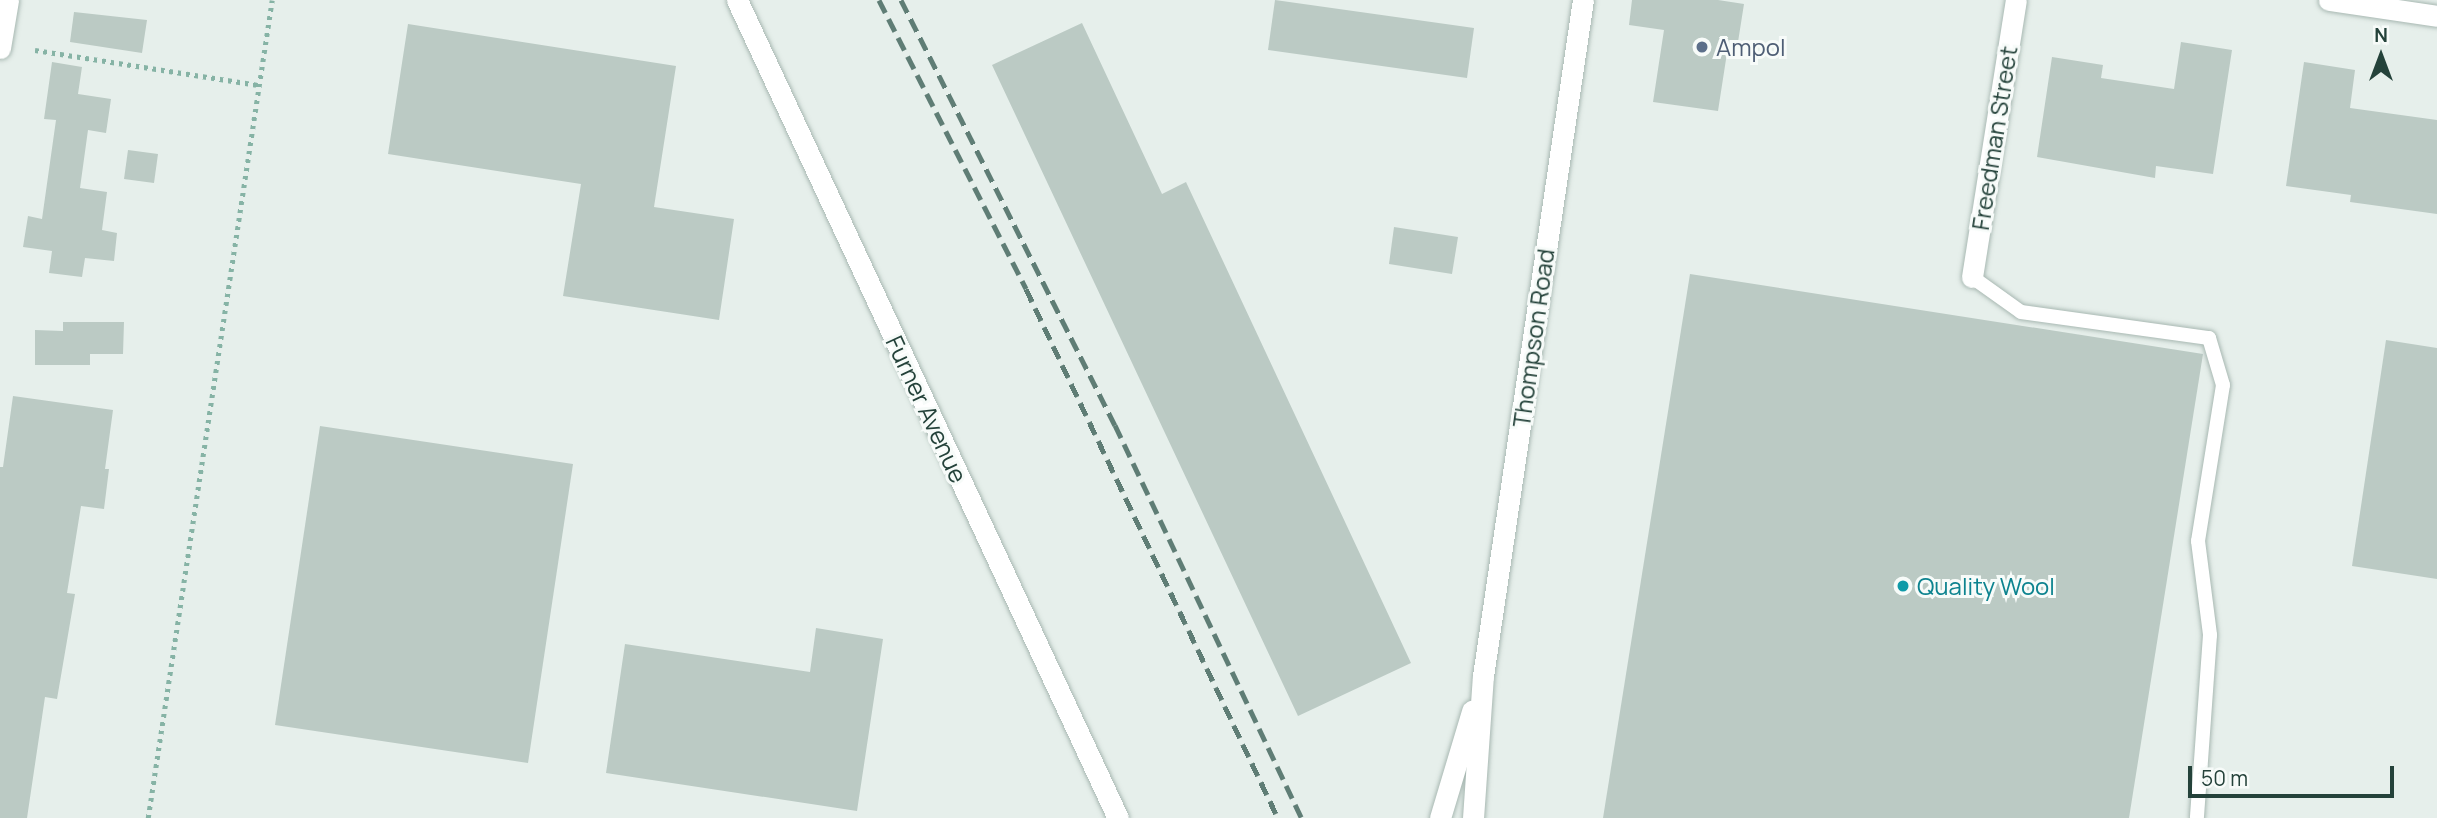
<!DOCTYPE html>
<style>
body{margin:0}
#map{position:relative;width:2437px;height:818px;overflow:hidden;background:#e6efeb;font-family:Manrope,sans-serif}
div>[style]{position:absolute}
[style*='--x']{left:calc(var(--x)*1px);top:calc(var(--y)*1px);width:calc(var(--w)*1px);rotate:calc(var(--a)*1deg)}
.building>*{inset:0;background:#bbcac4}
.path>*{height:4.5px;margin-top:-2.25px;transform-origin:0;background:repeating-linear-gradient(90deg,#86b3a5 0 3.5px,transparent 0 8.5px)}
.roads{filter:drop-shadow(0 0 2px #a8b8b2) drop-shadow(0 0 2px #a8b8b2)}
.service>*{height:14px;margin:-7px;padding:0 7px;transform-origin:7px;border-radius:7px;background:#fff}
.minor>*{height:21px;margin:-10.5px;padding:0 10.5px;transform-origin:10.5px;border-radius:10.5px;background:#fff}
.tertiary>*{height:21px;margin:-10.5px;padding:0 10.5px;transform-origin:10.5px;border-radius:10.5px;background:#fff}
.secondary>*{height:21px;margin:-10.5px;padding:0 10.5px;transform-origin:10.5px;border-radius:10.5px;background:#fff}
.rail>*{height:5px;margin-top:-2.5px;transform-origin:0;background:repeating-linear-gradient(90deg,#5f7d75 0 14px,transparent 0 21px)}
.dots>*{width:19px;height:19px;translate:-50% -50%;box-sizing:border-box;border:4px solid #f7fbf9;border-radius:50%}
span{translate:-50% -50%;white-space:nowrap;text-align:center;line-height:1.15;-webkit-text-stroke:6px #f7fbf9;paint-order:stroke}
.service-label{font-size:24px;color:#4e5e75}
.left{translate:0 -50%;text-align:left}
.street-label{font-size:24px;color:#24423a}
.culture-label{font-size:24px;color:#0d838f}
.north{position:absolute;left:2346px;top:21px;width:70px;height:70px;-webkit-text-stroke:5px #f7fbf9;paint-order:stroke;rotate:0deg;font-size:19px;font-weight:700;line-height:28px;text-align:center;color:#24423a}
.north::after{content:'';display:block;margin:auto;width:24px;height:32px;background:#24423a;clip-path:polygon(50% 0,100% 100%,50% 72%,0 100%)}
.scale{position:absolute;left:2188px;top:766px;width:206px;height:32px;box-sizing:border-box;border:4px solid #24423a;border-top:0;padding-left:9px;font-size:21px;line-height:24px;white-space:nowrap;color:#24423a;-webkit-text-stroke:5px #f7fbf9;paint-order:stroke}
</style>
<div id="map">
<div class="building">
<div style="clip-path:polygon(1275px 0,1474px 28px,1467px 78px,1268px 50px)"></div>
<div style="clip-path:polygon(1632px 0,1718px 0,1744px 4px,1738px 42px,1729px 40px,1718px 111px,1653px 102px,1664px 30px,1629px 25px)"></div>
<div style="clip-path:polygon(74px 12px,147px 20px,142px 53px,70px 42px)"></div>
<div style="clip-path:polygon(1082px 23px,1162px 194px,1186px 182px,1411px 663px,1298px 716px,992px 65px)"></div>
<div style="clip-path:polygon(408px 24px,676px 66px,654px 207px,734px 219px,719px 320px,563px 296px,581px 184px,388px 154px)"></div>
<div style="clip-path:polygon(2181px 42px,2232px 50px,2213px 174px,2156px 166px,2155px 178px,2037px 157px,2052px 57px,2103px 65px,2101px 78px,2174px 89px)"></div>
<div style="clip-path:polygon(52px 62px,82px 67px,78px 94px,111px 99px,106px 133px,88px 130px,80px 188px,107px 192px,102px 230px,117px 233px,114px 261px,85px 258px,82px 277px,49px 273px,52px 251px,23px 247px,28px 216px,42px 219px,56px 120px,44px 119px)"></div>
<div style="clip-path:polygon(2304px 62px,2355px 70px,2350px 108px,2437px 120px,2437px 214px,2350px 202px,2351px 195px,2286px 186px)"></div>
<div style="clip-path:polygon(128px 150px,158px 154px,154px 183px,124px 179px)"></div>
<div style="clip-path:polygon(1394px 227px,1458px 237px,1452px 274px,1389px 264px)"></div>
<div style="clip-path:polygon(1690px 274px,2203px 354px,2129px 818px,1603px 818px)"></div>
<div style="clip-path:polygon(63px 322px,124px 322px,123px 354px,90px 354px,90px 365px,35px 365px,35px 330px,63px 331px)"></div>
<div style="clip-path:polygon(2386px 340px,2437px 348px,2437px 579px,2352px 566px)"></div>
<div style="clip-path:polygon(13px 396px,113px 410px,105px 469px,109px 469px,104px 509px,81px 506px,67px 593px,75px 594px,57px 699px,45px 697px,27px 818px,0 818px,0 467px,3px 467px)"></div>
<div style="clip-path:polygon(320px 426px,573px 464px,528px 763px,275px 725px)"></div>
<div style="clip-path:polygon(816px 628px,883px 639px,857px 811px,606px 773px,625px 644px,810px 672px)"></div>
</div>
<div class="path">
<div style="--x:35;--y:50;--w:227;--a:8.9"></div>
<div style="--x:148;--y:818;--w:827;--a:-81.38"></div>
</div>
<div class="roads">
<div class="service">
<div style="--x:1972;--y:277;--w:60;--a:35.5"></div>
<div style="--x:2021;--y:312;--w:190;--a:7.9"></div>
<div style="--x:2209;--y:338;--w:49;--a:73.4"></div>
<div style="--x:2223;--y:385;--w:158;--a:99.1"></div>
<div style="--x:2198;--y:541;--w:95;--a:82.7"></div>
<div style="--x:2210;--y:635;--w:183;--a:94.1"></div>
</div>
<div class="minor">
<div style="--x:2329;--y:0;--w:109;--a:8.4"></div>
<div style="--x:0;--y:48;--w:49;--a:-80.5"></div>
<div style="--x:1972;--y:277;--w:280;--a:-81"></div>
</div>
<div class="tertiary">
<div style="--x:737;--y:0;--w:902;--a:65.03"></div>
</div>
<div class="secondary">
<div style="--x:1440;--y:818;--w:112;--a:-73.3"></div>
<div style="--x:1473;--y:818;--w:142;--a:-86"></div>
<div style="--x:1483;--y:676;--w:683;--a:-81.59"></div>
</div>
</div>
<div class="rail">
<div style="--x:879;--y:0;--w:324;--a:63"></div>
<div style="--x:1026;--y:289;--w:586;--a:64.53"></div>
<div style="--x:901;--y:0;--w:476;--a:63.3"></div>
<div style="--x:1115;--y:425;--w:435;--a:64.6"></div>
</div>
<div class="dots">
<div style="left:1702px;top:47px;background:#5c6f8a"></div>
<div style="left:1903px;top:586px;background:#0f9aa8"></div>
</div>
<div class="service-label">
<span class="left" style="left:1716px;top:47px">Ampol</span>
</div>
<div class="street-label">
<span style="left:1994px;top:138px;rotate:-81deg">Freedman Street</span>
<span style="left:1533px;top:338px;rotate:-82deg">Thompson Road</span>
<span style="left:927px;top:409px;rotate:65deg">Furner Avenue</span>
</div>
<div class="culture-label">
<span class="left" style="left:1917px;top:586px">Quality Wool</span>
</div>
<div class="north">N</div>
<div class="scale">50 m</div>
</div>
